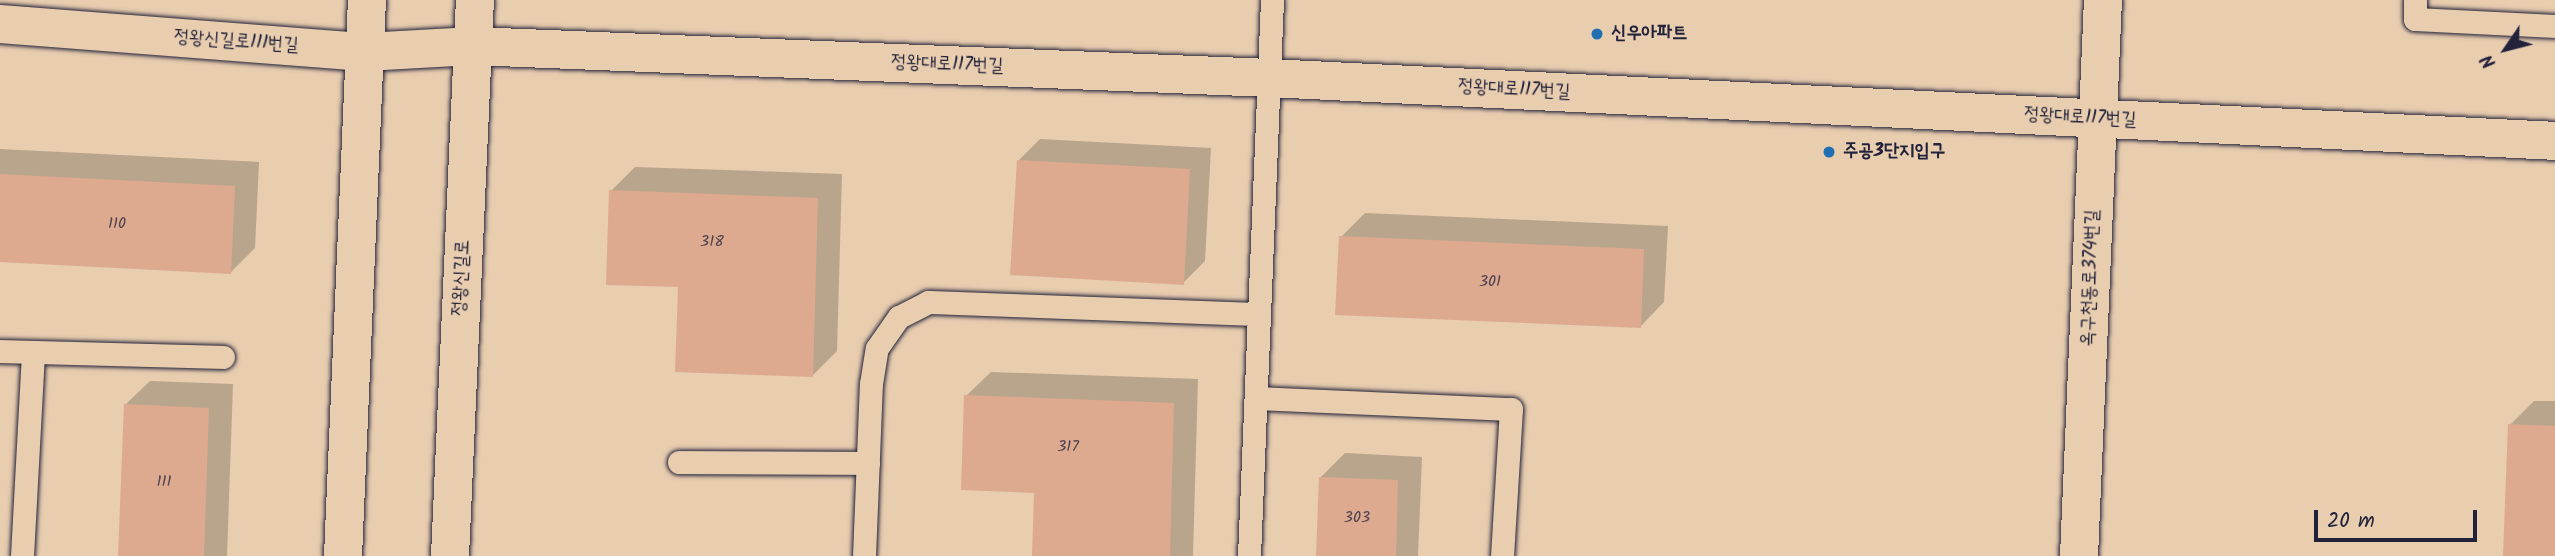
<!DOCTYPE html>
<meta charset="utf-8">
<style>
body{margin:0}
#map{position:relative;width:2555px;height:556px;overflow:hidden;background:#e8cdaf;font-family:Kalam,"Poor Story",sans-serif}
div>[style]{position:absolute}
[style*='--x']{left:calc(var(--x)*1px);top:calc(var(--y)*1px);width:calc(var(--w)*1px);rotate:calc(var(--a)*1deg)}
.shadow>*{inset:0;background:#0003}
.building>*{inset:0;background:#ddaa90}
.roads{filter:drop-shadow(0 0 2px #22223b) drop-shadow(0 0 2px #22223b)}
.lane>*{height:23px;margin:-11.5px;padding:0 11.5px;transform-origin:11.5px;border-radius:11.5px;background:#e8cdaf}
.secondary>*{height:38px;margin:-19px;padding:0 19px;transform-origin:19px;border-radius:19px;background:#e8cdaf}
.dots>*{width:19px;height:19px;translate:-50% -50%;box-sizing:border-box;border:4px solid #e8cdaf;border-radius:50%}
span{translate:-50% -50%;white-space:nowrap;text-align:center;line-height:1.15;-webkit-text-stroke:6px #e8cdaf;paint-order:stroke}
.number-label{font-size:16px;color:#514450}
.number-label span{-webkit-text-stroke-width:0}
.poi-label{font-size:19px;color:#22223b;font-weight:700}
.left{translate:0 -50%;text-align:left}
.street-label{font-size:19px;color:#22223b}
.north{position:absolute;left:2471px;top:14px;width:70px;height:70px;-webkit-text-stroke:5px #e8cdaf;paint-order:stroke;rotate:235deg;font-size:19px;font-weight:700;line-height:28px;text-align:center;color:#22223b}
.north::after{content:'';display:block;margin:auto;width:24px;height:32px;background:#22223b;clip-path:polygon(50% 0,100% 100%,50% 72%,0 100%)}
.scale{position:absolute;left:2314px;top:510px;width:163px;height:32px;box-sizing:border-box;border:4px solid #22223b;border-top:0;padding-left:9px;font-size:21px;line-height:24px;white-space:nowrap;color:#22223b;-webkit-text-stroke:5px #e8cdaf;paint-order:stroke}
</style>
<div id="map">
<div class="shadow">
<div style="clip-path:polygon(1040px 139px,1211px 148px,1205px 261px,1183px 283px,1019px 160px)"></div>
<div style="clip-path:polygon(0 149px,259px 162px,255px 248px,231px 272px,0 260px)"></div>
<div style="clip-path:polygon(635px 167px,842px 174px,837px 351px,813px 375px,611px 191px)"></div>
<div style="clip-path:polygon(1365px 213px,1668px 226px,1664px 302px,1640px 327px,1341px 237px)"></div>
<div style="clip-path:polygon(991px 372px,1198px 379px,1193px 556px,1033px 556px,1035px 491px,966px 396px)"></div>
<div style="clip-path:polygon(150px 381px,233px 384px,227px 556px,120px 556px,125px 405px)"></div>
<div style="clip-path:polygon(2534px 401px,2555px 401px,2555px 556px,2504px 556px,2510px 425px)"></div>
<div style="clip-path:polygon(1345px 453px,1422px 457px,1418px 556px,1318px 556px,1320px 478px)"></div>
</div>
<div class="building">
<div style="clip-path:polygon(1017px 160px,1190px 169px,1184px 285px,1010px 275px)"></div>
<div style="clip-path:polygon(0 174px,235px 186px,231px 274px,0 262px)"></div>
<div style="clip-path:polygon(609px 190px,818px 198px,813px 377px,675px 372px,678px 287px,606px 285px)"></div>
<div style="clip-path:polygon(1339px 236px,1644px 249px,1641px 328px,1335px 315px)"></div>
<div style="clip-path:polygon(964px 395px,1174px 403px,1170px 556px,1032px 556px,1034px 493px,961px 490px)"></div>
<div style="clip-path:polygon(124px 404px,209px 408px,204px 556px,118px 556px)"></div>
<div style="clip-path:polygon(2508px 424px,2555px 426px,2555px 556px,2503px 556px)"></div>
<div style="clip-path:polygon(1319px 477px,1398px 480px,1396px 556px,1316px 556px)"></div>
</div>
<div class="roads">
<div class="lane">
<div style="--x:2415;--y:0;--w:19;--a:90"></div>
<div style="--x:2415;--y:19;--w:140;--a:2.9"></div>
<div style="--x:0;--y:351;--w:223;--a:1.5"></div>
<div style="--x:1256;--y:398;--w:255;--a:2.5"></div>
<div style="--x:1511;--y:409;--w:147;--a:93.5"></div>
<div style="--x:679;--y:462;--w:189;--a:0.3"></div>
<div style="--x:22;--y:556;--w:204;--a:-86.9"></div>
<div style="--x:864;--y:556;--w:172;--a:-87.7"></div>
<div style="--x:871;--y:384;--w:36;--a:-81"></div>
<div style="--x:877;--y:348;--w:38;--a:-55"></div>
<div style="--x:899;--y:317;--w:33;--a:-27"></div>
<div style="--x:928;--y:302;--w:330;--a:2.1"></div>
<div style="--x:1249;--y:556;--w:556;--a:-87.63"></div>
</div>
<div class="secondary">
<div style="--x:0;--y:24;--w:366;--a:4.4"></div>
<div style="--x:365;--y:52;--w:108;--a:-3.2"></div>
<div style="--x:473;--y:46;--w:797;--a:2.3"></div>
<div style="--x:1269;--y:78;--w:1288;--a:2.8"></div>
<div style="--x:343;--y:556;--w:557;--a:-87.53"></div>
<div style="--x:450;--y:556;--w:557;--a:-87.43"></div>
<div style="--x:2079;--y:556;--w:557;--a:-87.53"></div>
</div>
</div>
<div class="dots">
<div style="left:1597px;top:34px;background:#1f6fb2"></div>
<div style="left:1829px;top:152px;background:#1f6fb2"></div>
</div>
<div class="number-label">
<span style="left:117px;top:224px">110</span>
<span style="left:712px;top:242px">318</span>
<span style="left:1490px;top:282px">301</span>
<span style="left:1068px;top:447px">317</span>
<span style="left:164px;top:482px">111</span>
<span style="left:1357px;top:518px">303</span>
</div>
<div class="poi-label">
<span class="left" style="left:1611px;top:34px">신우아파트</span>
<span class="left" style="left:1843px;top:152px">주공3단지입구</span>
</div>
<div class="street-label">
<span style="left:236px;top:42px;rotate:4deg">정왕신길로111번길</span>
<span style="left:947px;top:65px;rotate:2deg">정왕대로117번길</span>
<span style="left:1514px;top:90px;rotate:3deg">정왕대로117번길</span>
<span style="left:2080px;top:118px;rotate:3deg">정왕대로117번길</span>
<span style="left:462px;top:278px;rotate:-87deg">정왕신길로</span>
<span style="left:2091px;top:278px;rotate:-88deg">옥구천동로374번길</span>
</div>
<div class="north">N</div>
<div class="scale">20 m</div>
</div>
